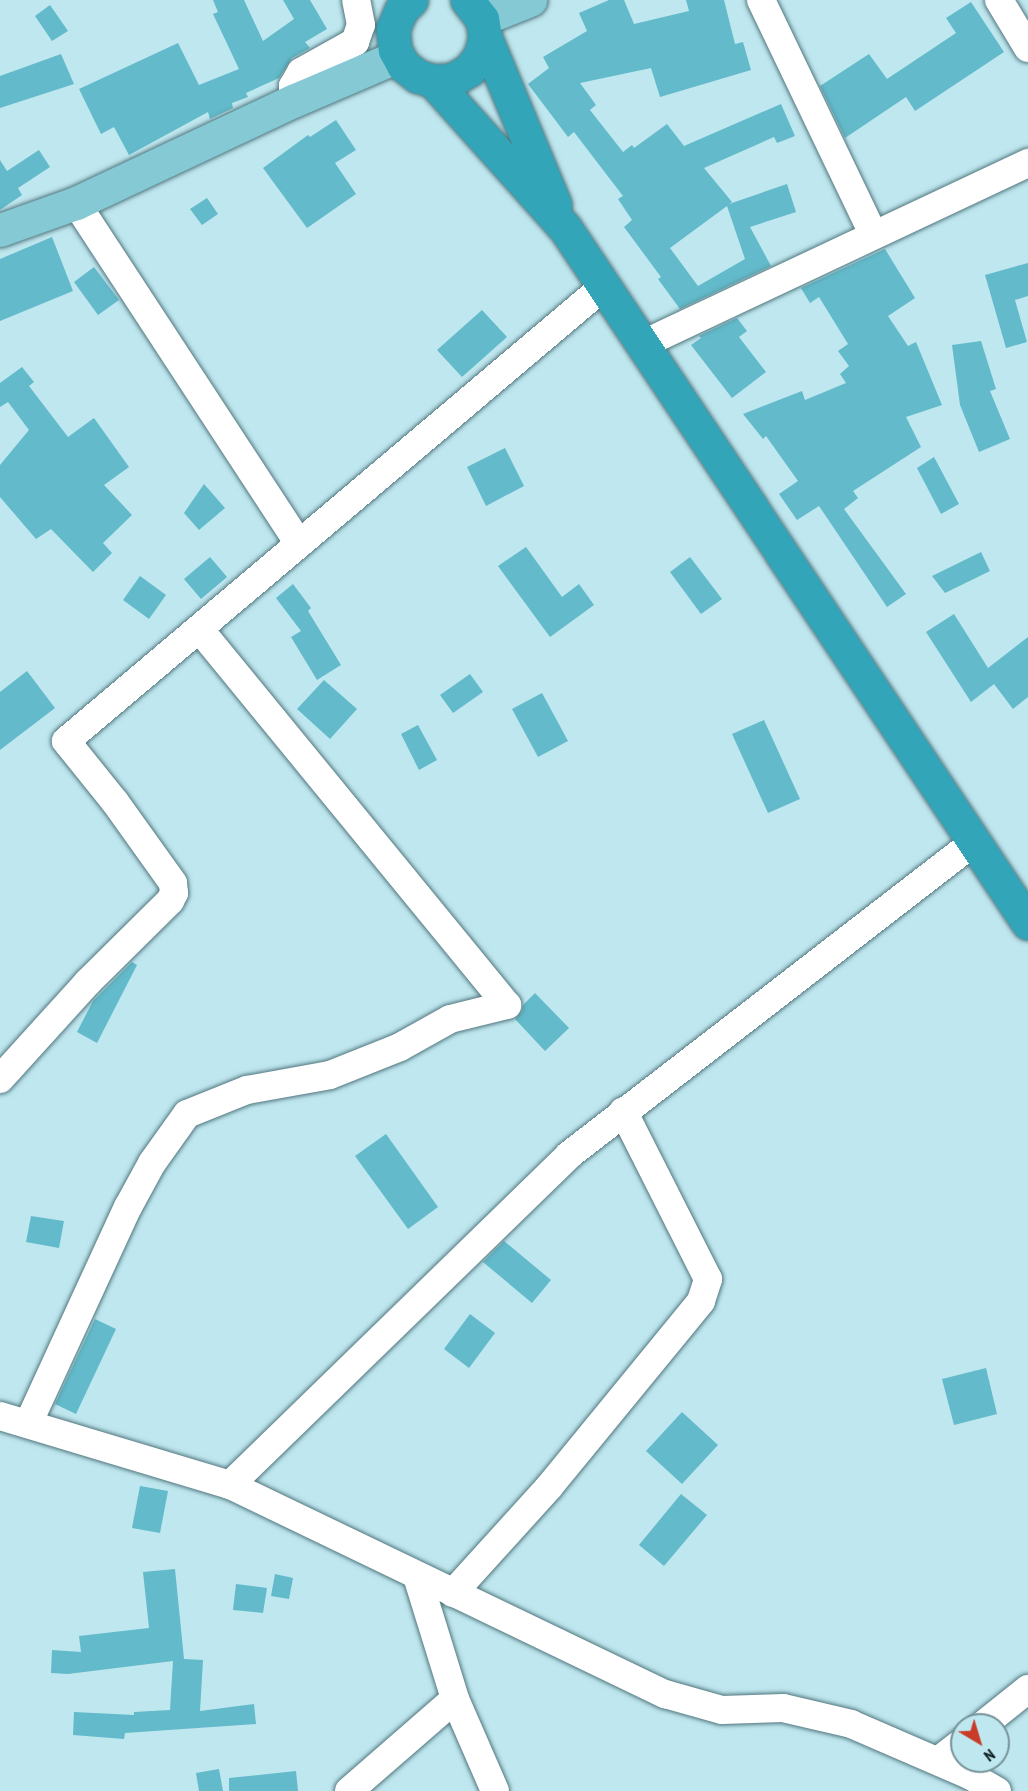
<!DOCTYPE html>
<style>
body{margin:0}
#map{position:relative;width:1028px;height:1791px;overflow:hidden;background:#bfe7ef;font-family:"PT Sans Narrow",sans-serif}
div>[style]{position:absolute}
[style*='--x']{left:calc(var(--x)*1px);top:calc(var(--y)*1px);width:calc(var(--w)*1px);rotate:calc(var(--a)*1deg)}
.building>*{inset:0;background:#62baca}
.roads{filter:drop-shadow(0 0 2px #51767e) drop-shadow(0 0 2px #51767e)}
.minor>*{height:28px;margin:-14px;padding:0 14px;transform-origin:14px;border-radius:14px;background:#fff}
.major>*{height:33px;margin:-16.5px;padding:0 16.5px;transform-origin:16.5px;border-radius:16.5px;background:#84c9d4}
.highway>*{height:33px;margin:-16.5px;padding:0 16.5px;transform-origin:16.5px;border-radius:16.5px;background:#32a5b8}
span{translate:-50% -50%;white-space:nowrap;text-align:center;line-height:1.15;-webkit-text-stroke:4.5px #bfe7ef;paint-order:stroke}
.north{position:absolute;left:950px;top:1713px;width:60px;height:60px;box-sizing:border-box;background:#bfe7ef;border:2px solid #76949a;border-radius:50%;rotate:142deg;font-size:16px;font-weight:700;line-height:24px;text-align:center;color:#08181a}
.north::after{content:'';display:block;margin:auto;width:21px;height:27px;background:#c83c29;clip-path:polygon(50% 0,100% 100%,50% 72%,0 100%)}
</style>
<div id="map">
<div class="building">
<div style="clip-path:polygon(213px 0,244px 0,263px 41px,294px 19px,283px 0,310px 0,327px 29px,305px 42px,310px 48px,292px 58px,279px 78px,246px 93px,248px 97px,232px 103px,233px 108px,210px 119px,208px 112px,129px 155px,114px 127px,101px 134px,79px 89px,178px 43px,199px 85px,239px 69px,213px 14px,218px 12px)"></div>
<div style="clip-path:polygon(evenodd,609px 0,624px 0,634px 24px,689px 11px,686px 0,724px 0,735px 44px,743px 42px,751px 70px,660px 97px,651px 68px,580px 83px,596px 105px,590px 110px,623px 152px,632px 145px,634px 148px,667px 124px,684px 146px,781px 104px,795px 136px,777px 143px,774px 137px,704px 168px,732px 202px,729px 204px,787px 184px,796px 212px,750px 227px,771px 266px,680px 309px,658px 279px,661px 277px,624px 227px,632px 220px,618px 199px,623px 196px,574px 132px,568px 137px,528px 84px,549px 68px,543px 57px,587px 31px,579px 13px,609px 0,727px 206px,745px 259px,698px 286px,670px 248px,727px 206px)"></div>
<div style="clip-path:polygon(971px 2px,1004px 52px,915px 111px,906px 97px,845px 138px,820px 86px,869px 54px,887px 79px,956px 33px,946px 18px)"></div>
<div style="clip-path:polygon(50px 5px,68px 31px,52px 41px,35px 16px)"></div>
<div style="clip-path:polygon(61px 54px,74px 84px,0 108px,0 76px)"></div>
<div style="clip-path:polygon(336px 120px,356px 150px,335px 163px,356px 194px,307px 228px,263px 168px,308px 135px,310px 137px)"></div>
<div style="clip-path:polygon(39px 150px,50px 167px,18px 188px,22px 195px,0 210px,0 160px,7px 171px)"></div>
<div style="clip-path:polygon(207px 198px,218px 214px,202px 225px,190px 209px)"></div>
<div style="clip-path:polygon(52px 237px,73px 291px,0 321px,0 259px)"></div>
<div style="clip-path:polygon(885px 249px,915px 298px,888px 316px,908px 346px,916px 342px,942px 405px,906px 417px,921px 447px,853px 491px,858px 498px,844px 509px,906px 594px,887px 607px,819px 506px,797px 520px,779px 494px,798px 481px,766px 436px,763px 439px,743px 414px,802px 391px,805px 400px,846px 383px,840px 374px,849px 366px,838px 351px,848px 344px,819px 297px,810px 303px,801px 288px)"></div>
<div style="clip-path:polygon(1028px 263px,1028px 296px,1015px 300px,1027px 342px,1006px 348px,985px 275px)"></div>
<div style="clip-path:polygon(94px 267px,119px 300px,98px 315px,74px 282px)"></div>
<div style="clip-path:polygon(482px 310px,507px 337px,462px 377px,437px 350px)"></div>
<div style="clip-path:polygon(737px 318px,747px 331px,739px 337px,766px 372px,732px 398px,691px 345px,701px 338px,699px 336px)"></div>
<div style="clip-path:polygon(981px 341px,996px 389px,990px 391px,1010px 439px,979px 452px,960px 405px,952px 345px)"></div>
<div style="clip-path:polygon(22px 367px,34px 382px,29px 386px,68px 437px,94px 418px,129px 467px,104px 485px,132px 515px,103px 543px,112px 553px,93px 572px,51px 529px,36px 539px,0 497px,0 465px,29px 430px,8px 402px,0 407px,0 383px)"></div>
<div style="clip-path:polygon(505px 448px,524px 486px,486px 506px,467px 467px)"></div>
<div style="clip-path:polygon(934px 457px,959px 504px,941px 514px,917px 468px)"></div>
<div style="clip-path:polygon(204px 484px,225px 508px,199px 530px,184px 513px)"></div>
<div style="clip-path:polygon(526px 547px,562px 597px,579px 584px,594px 605px,550px 637px,498px 566px)"></div>
<div style="clip-path:polygon(981px 552px,990px 571px,945px 593px,932px 576px)"></div>
<div style="clip-path:polygon(210px 557px,227px 577px,201px 599px,184px 579px)"></div>
<div style="clip-path:polygon(690px 557px,722px 599px,701px 614px,670px 572px)"></div>
<div style="clip-path:polygon(140px 576px,166px 595px,149px 619px,123px 600px)"></div>
<div style="clip-path:polygon(293px 584px,311px 608px,308px 611px,341px 665px,317px 680px,291px 637px,301px 631px,276px 598px)"></div>
<div style="clip-path:polygon(954px 614px,988px 668px,1028px 637px,1028px 697px,1013px 709px,994px 684px,971px 702px,926px 632px)"></div>
<div style="clip-path:polygon(27px 671px,55px 708px,0 750px,0 692px)"></div>
<div style="clip-path:polygon(470px 674px,483px 692px,453px 713px,440px 695px)"></div>
<div style="clip-path:polygon(324px 680px,357px 709px,330px 739px,297px 709px)"></div>
<div style="clip-path:polygon(542px 693px,568px 741px,538px 757px,512px 709px)"></div>
<div style="clip-path:polygon(764px 720px,800px 799px,768px 813px,732px 734px)"></div>
<div style="clip-path:polygon(418px 725px,437px 760px,419px 770px,401px 734px)"></div>
<div style="clip-path:polygon(132px 962px,137px 965px,97px 1043px,77px 1032px,93px 1001px)"></div>
<div style="clip-path:polygon(535px 993px,569px 1028px,545px 1051px,515px 1019px,522px 1011px,523px 1005px)"></div>
<div style="clip-path:polygon(386px 1134px,438px 1207px,408px 1229px,355px 1156px)"></div>
<div style="clip-path:polygon(31px 1216px,64px 1221px,59px 1248px,26px 1242px)"></div>
<div style="clip-path:polygon(504px 1241px,551px 1280px,532px 1303px,483px 1262px)"></div>
<div style="clip-path:polygon(470px 1314px,495px 1333px,469px 1368px,444px 1349px)"></div>
<div style="clip-path:polygon(95px 1319px,116px 1329px,76px 1414px,55px 1404px)"></div>
<div style="clip-path:polygon(986px 1368px,997px 1414px,954px 1425px,942px 1379px)"></div>
<div style="clip-path:polygon(682px 1412px,718px 1445px,682px 1484px,646px 1451px)"></div>
<div style="clip-path:polygon(140px 1486px,168px 1491px,160px 1533px,132px 1528px)"></div>
<div style="clip-path:polygon(681px 1494px,707px 1515px,664px 1566px,639px 1545px)"></div>
<div style="clip-path:polygon(175px 1569px,184px 1659px,203px 1660px,200px 1711px,254px 1704px,256px 1724px,125px 1733px,124px 1739px,73px 1735px,74px 1712px,134px 1715px,134px 1712px,170px 1710px,173px 1661px,68px 1674px,51px 1673px,52px 1650px,81px 1652px,79px 1636px,149px 1628px,143px 1572px)"></div>
<div style="clip-path:polygon(275px 1574px,293px 1578px,289px 1599px,271px 1596px)"></div>
<div style="clip-path:polygon(236px 1584px,267px 1588px,263px 1613px,233px 1610px)"></div>
<div style="clip-path:polygon(219px 1769px,223px 1791px,199px 1791px,196px 1773px)"></div>
<div style="clip-path:polygon(296px 1771px,298px 1791px,229px 1791px,229px 1778px)"></div>
</div>
<div class="roads">
<div class="minor">
<div style="--x:761;--y:0;--w:259;--a:64.4"></div>
<div style="--x:999;--y:0;--w:56;--a:58.9"></div>
<div style="--x:293;--y:101;--w:15;--a:-90"></div>
<div style="--x:293;--y:86;--w:16;--a:-60"></div>
<div style="--x:301;--y:72;--w:62;--a:-29.1"></div>
<div style="--x:355;--y:42;--w:18;--a:-71"></div>
<div style="--x:361;--y:25;--w:25;--a:-101"></div>
<div style="--x:76;--y:203;--w:407;--a:56.8"></div>
<div style="--x:641;--y:345;--w:428;--a:-25.2"></div>
<div style="--x:0;--y:1079;--w:130;--a:-47.8"></div>
<div style="--x:87;--y:983;--w:117;--a:-44.7"></div>
<div style="--x:170;--y:901;--w:9;--a:-63"></div>
<div style="--x:174;--y:893;--w:10;--a:-96"></div>
<div style="--x:173;--y:883;--w:100;--a:-125.6"></div>
<div style="--x:115;--y:802;--w:78;--a:-128.8"></div>
<div style="--x:66;--y:741;--w:703;--a:-40.21"></div>
<div style="--x:0;--y:1416;--w:240;--a:16.7"></div>
<div style="--x:230;--y:1485;--w:483;--a:25.7"></div>
<div style="--x:665;--y:1694;--w:59;--a:15.7"></div>
<div style="--x:722;--y:1710;--w:61;--a:-1.9"></div>
<div style="--x:783;--y:1708;--w:70;--a:13.2"></div>
<div style="--x:851;--y:1724;--w:131;--a:23.4"></div>
<div style="--x:971;--y:1776;--w:30;--a:30"></div>
<div style="--x:28;--y:1424;--w:239;--a:-65.3"></div>
<div style="--x:128;--y:1207;--w:50;--a:-61.4"></div>
<div style="--x:152;--y:1163;--w:60;--a:-54.5"></div>
<div style="--x:187;--y:1114;--w:65;--a:-21.8"></div>
<div style="--x:247;--y:1090;--w:84;--a:-10.2"></div>
<div style="--x:330;--y:1075;--w:75;--a:-21.8"></div>
<div style="--x:400;--y:1047;--w:57;--a:-29.2"></div>
<div style="--x:450;--y:1019;--w:59;--a:-13.8"></div>
<div style="--x:507;--y:1005;--w:486;--a:-129.3"></div>
<div style="--x:230;--y:1485;--w:473;--a:-44.2"></div>
<div style="--x:569;--y:1155;--w:512;--a:-37.7"></div>
<div style="--x:417;--y:1576;--w:129;--a:72.8"></div>
<div style="--x:455;--y:1699;--w:100;--a:66.5"></div>
<div style="--x:453;--y:1593;--w:143;--a:-47.8"></div>
<div style="--x:549;--y:1487;--w:240;--a:-50.7"></div>
<div style="--x:701;--y:1301;--w:23;--a:-72"></div>
<div style="--x:708;--y:1279;--w:188;--a:-116.8"></div>
<div style="--x:983;--y:1725;--w:58;--a:-38.7"></div>
<div style="--x:938;--y:1761;--w:31;--a:-38"></div>
<div style="--x:349;--y:1791;--w:140;--a:-41"></div>
</div>
<div class="major">
<div style="--x:482;--y:19;--w:52;--a:-21.6"></div>
<div style="--x:0;--y:230;--w:81;--a:-19.6"></div>
<div style="--x:76;--y:203;--w:240;--a:-25.2"></div>
<div style="--x:293;--y:101;--w:114;--a:-23.2"></div>
</div>
<div class="highway">
<div style="--x:411;--y:0;--w:14;--a:135"></div>
<div style="--x:401;--y:10;--w:21;--a:113"></div>
<div style="--x:393;--y:29;--w:21;--a:85"></div>
<div style="--x:395;--y:50;--w:17;--a:62"></div>
<div style="--x:403;--y:65;--w:18;--a:38"></div>
<div style="--x:417;--y:76;--w:17;--a:17"></div>
<div style="--x:433;--y:81;--w:19;--a:-3"></div>
<div style="--x:452;--y:80;--w:20;--a:-30"></div>
<div style="--x:469;--y:70;--w:18;--a:-52"></div>
<div style="--x:480;--y:56;--w:20;--a:-75"></div>
<div style="--x:485;--y:37;--w:18;--a:-99"></div>
<div style="--x:482;--y:19;--w:24;--a:-128"></div>
<div style="--x:485;--y:37;--w:182;--a:67.4"></div>
<div style="--x:433;--y:81;--w:198;--a:48.1"></div>
<div style="--x:565;--y:228;--w:835;--a:56.33"></div>
</div>
</div>
<div class="north">N</div>
</div>
